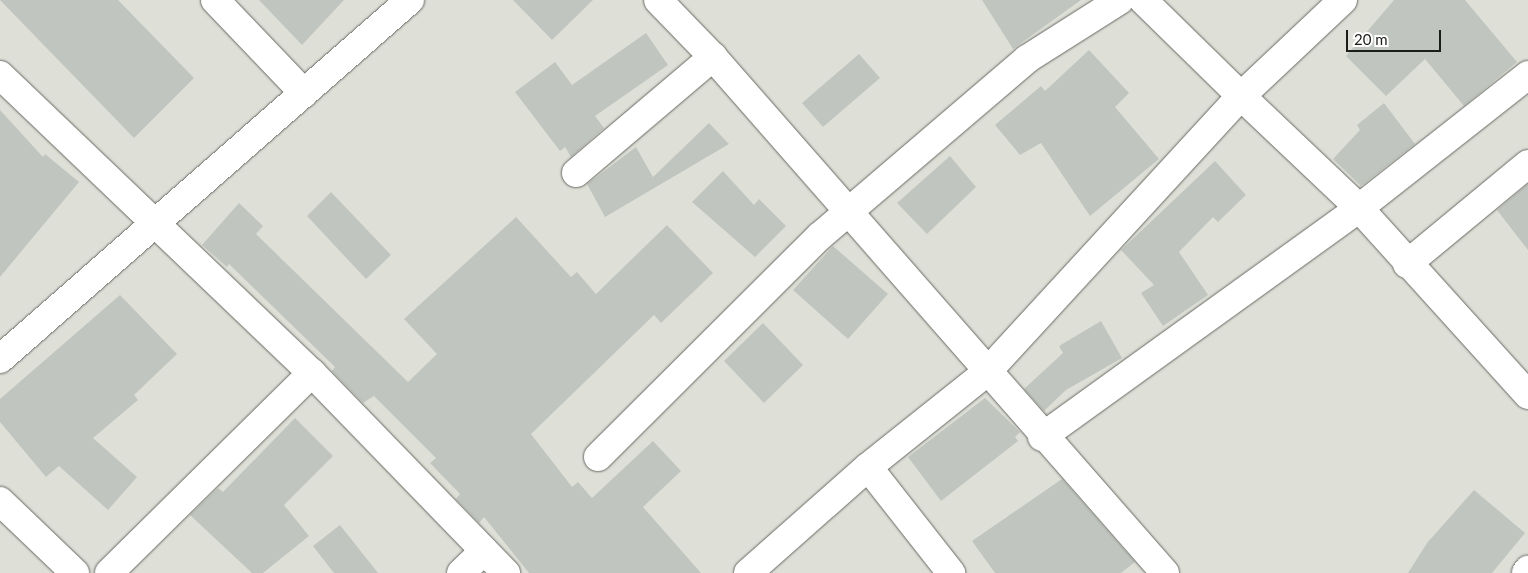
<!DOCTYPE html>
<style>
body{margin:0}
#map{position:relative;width:1528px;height:573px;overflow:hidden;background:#dee0d8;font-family:Lato,sans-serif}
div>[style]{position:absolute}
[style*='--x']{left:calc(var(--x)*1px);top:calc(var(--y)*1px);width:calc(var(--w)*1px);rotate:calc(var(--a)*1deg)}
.building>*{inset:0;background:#c0c5bf}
.roads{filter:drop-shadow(0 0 1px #676962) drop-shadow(0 0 1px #676962)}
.street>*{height:28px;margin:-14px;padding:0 14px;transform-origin:14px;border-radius:14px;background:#fff}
.secondary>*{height:28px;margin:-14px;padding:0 14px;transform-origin:14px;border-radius:14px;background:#fff}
span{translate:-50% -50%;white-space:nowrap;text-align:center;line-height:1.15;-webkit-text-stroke:4px #fff;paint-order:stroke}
.scale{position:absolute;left:1346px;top:30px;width:95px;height:22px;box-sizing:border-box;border:2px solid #1c1c19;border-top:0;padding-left:6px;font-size:15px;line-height:18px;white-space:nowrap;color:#1c1c19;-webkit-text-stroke:4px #fff;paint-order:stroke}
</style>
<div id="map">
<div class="building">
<div style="clip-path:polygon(0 0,118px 0,194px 78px,134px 138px)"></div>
<div style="clip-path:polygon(259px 0,344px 0,302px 45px)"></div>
<div style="clip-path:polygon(513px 0,593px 0,552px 40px)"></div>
<div style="clip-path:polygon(982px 0,1081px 0,1013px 49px)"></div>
<div style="clip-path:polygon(1394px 0,1465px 0,1517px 62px,1464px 106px,1425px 59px,1386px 96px,1346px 56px)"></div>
<div style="clip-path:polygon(646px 33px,668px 65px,595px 116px,604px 128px,571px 157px,565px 147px,560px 151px,515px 92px,555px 62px,572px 85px)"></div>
<div style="clip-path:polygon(1089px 50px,1129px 93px,1115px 107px,1159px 159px,1090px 216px,1041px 143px,1020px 155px,995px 125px,1041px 86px,1045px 91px)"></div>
<div style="clip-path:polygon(859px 54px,880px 78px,823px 127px,802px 103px)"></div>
<div style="clip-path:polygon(1384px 103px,1415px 144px,1361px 186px,1333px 159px,1360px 130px,1357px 125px)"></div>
<div style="clip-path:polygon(0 110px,43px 157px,45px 154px,79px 182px,0 277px)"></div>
<div style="clip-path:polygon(709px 123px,729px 144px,605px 217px,587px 184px,636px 147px,653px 177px)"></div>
<div style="clip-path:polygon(950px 156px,976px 187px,927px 234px,897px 203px)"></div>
<div style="clip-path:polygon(1215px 161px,1246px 195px,1218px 222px,1213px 217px,1179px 252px,1208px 295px,1163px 326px,1141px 293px,1154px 285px,1121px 250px)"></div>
<div style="clip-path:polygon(723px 171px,754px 205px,759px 199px,786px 226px,755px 257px,692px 202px)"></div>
<div style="clip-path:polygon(1528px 184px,1528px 250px,1497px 210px)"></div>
<div style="clip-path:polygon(331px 192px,391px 255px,366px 279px,307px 216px)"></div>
<div style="clip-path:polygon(239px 203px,263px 226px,256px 234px,408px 382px,437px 354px,404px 319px,516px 217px,571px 277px,577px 272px,596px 294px,667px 225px,713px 273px,661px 323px,654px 315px,531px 434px,572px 487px,578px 482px,592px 498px,653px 441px,681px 471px,643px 507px,701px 573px,529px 573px,484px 517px,479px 523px,456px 499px,460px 494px,430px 463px,436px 458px,374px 396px,363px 403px,332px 371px,335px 367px,229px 264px,227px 267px,202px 245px)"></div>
<div style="clip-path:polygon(833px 246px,888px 294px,848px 339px,793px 290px)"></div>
<div style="clip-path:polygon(120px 295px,177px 354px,134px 395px,138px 400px,93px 438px,137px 477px,108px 510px,59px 466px,46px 477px,0 422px,0 399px)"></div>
<div style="clip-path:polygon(1101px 321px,1122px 358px,1066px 390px,1044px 411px,1024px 389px,1063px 353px,1059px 346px)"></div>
<div style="clip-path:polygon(763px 323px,803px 365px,764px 403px,724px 361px)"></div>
<div style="clip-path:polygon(985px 398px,1020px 432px,1015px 437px,1018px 441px,941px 501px,908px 457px)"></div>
<div style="clip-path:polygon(295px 418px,333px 456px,284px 505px,309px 536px,263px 573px,252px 573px,190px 515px,218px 488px,223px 492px)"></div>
<div style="clip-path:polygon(1062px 479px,1135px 562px,1121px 573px,995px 573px,972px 541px)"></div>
<div style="clip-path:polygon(1474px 490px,1525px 533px,1492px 573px,1408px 573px,1427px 543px)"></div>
<div style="clip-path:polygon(340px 525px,378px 573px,334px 573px,313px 546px)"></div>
</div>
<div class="roads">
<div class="street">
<div style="--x:215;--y:0;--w:129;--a:46.3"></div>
<div style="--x:1343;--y:0;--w:140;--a:136.7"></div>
<div style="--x:1241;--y:96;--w:163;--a:43.5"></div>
<div style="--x:1359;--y:208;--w:252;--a:47.9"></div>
<div style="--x:713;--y:57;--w:686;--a:48.78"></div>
<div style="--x:0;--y:75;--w:431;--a:43.7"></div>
<div style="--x:312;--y:373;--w:279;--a:45.9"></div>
<div style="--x:576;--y:173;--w:180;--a:-40.3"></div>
<div style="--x:713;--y:57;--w:79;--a:-134"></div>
<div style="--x:1407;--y:264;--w:157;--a:-39.6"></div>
<div style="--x:1042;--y:437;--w:391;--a:-35.8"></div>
<div style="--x:1359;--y:208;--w:215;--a:-38.2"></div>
<div style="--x:598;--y:457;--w:313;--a:-44.9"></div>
<div style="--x:820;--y:236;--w:272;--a:-40.5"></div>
<div style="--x:1027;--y:59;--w:110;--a:-32.4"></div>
<div style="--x:868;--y:467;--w:135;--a:51.9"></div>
<div style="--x:0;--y:501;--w:104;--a:43.8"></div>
<div style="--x:109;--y:573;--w:285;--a:-44.6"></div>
<div style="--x:461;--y:573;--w:32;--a:-44"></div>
<div style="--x:748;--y:573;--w:160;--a:-41.5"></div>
<div style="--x:868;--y:467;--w:152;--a:-38.6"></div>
<div style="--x:987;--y:372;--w:375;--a:-47.4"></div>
<div style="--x:1241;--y:96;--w:137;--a:-135.6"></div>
<div style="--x:1526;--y:573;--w:4;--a:-56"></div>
</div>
<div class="secondary">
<div style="--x:0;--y:359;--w:545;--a:-41.21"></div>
</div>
</div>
<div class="scale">20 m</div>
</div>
